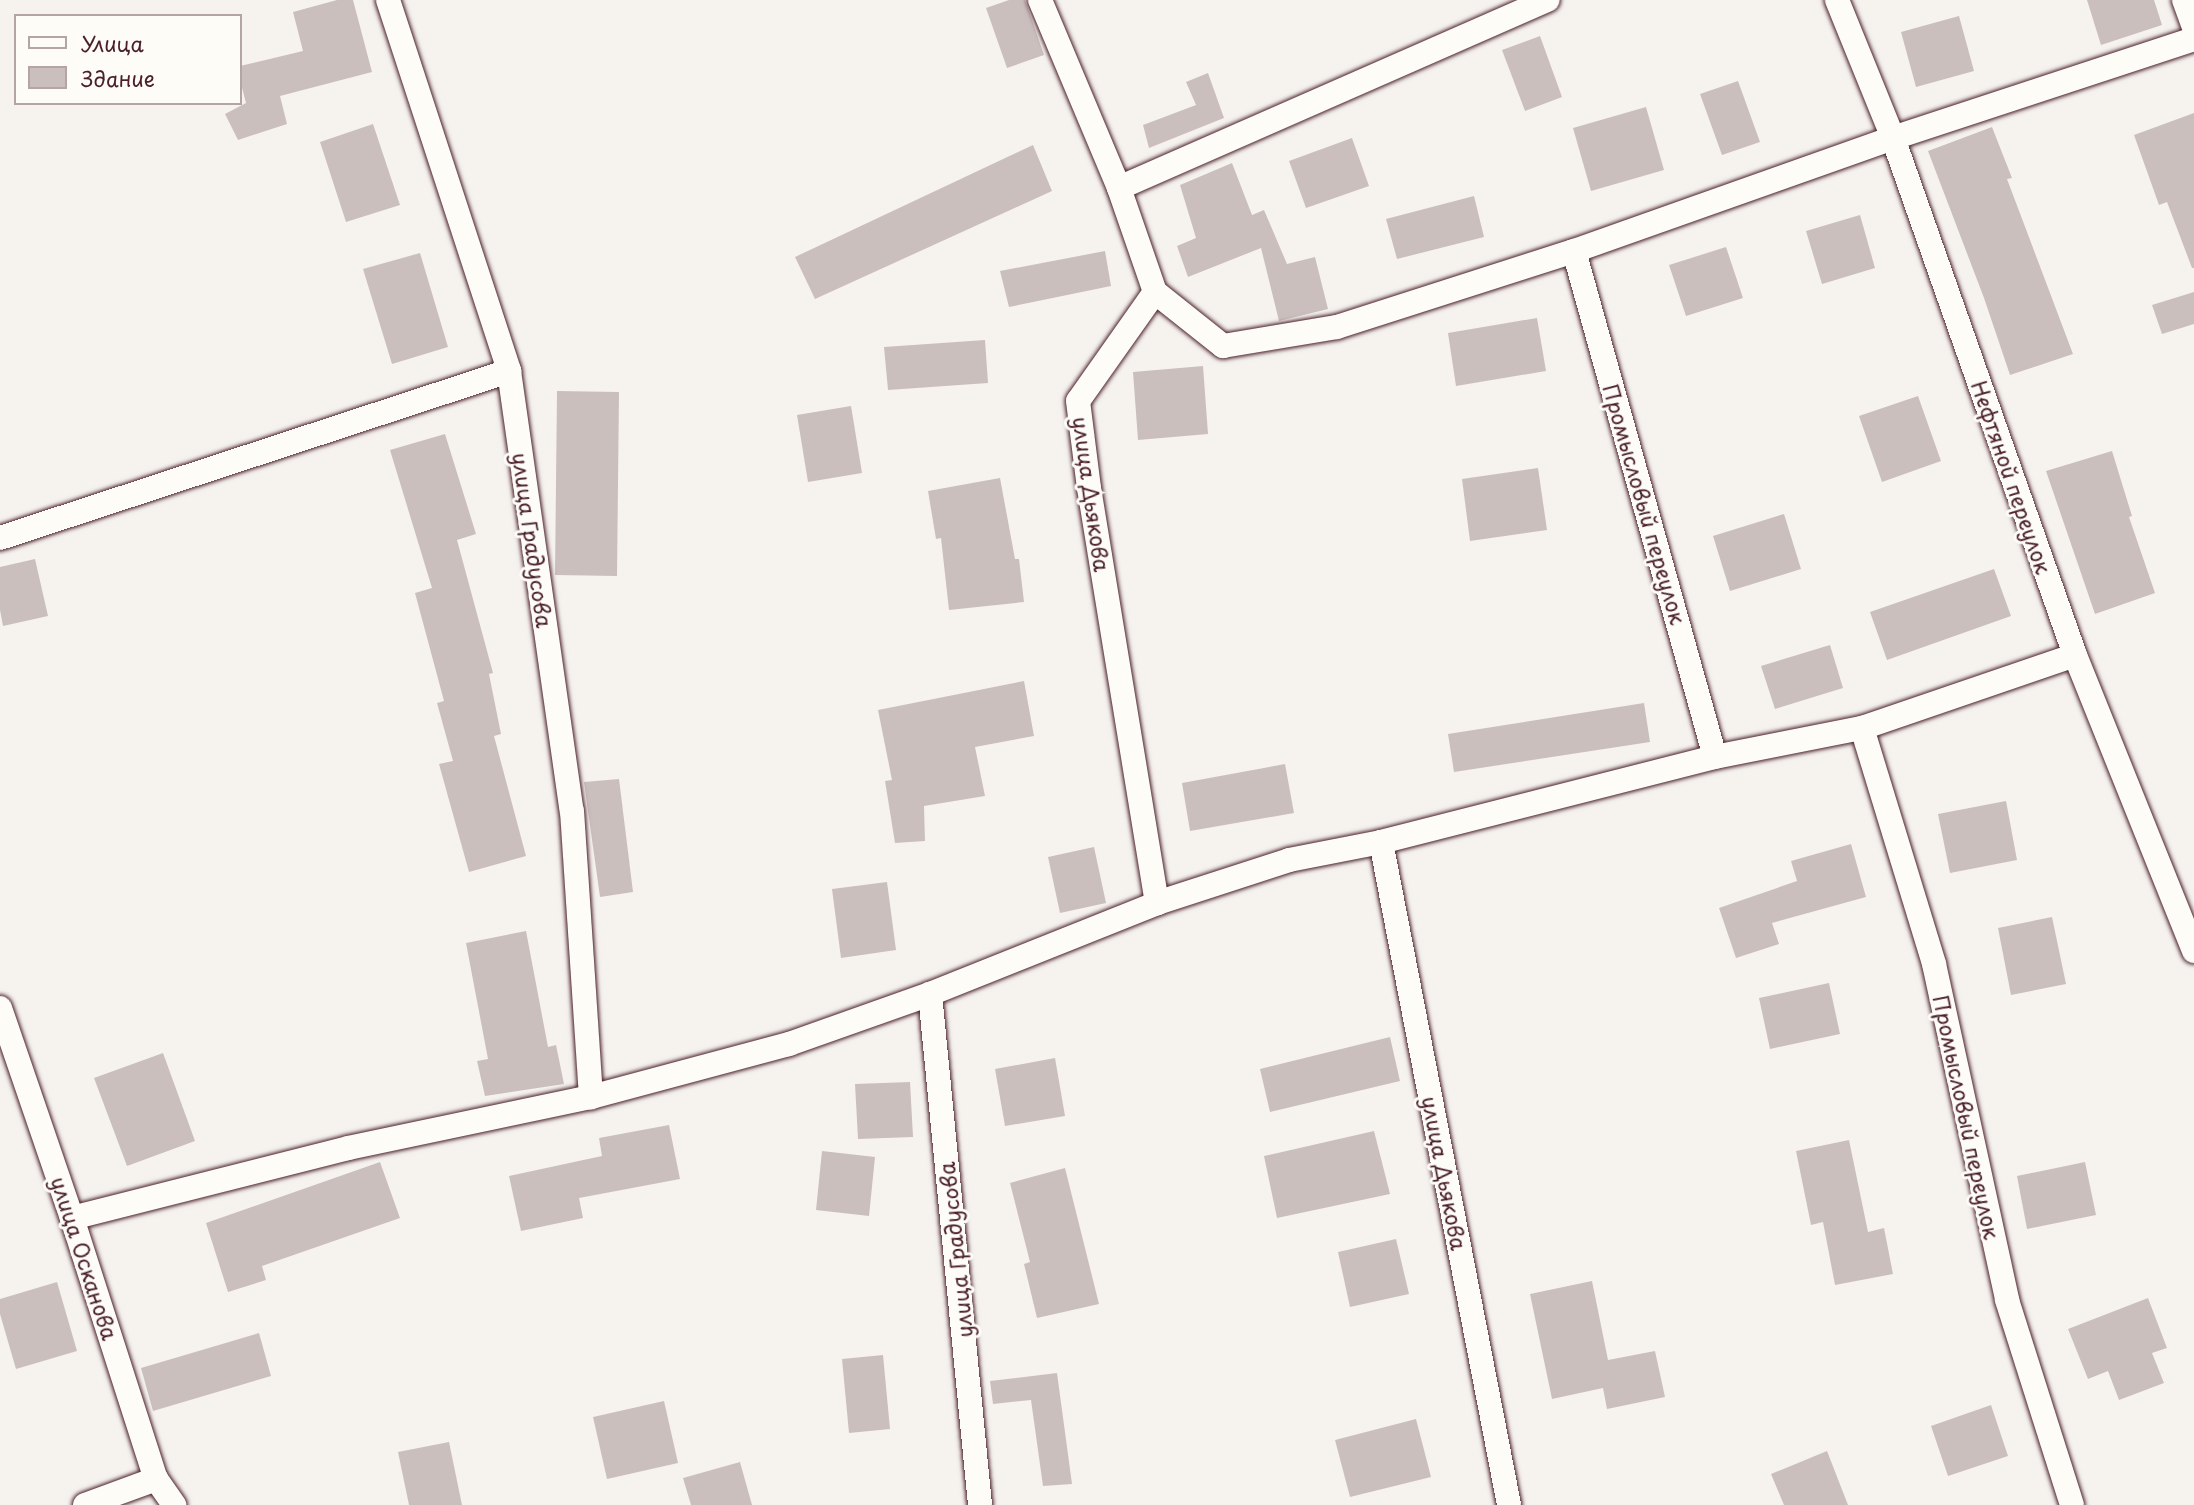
<!DOCTYPE html>
<meta charset="utf-8">
<style>
body{margin:0}
#map{position:relative;width:2194px;height:1505px;overflow:hidden;background:#f6f3ef;font-family:"Playpen Sans",sans-serif}
div>[style]{position:absolute}
[style*='--x']{left:calc(var(--x)*1px);top:calc(var(--y)*1px);width:calc(var(--w)*1px);rotate:calc(var(--a)*1deg)}
.building>*{inset:0;background:#cbbfbe}
.roads{filter:drop-shadow(0 0 2px #4a1f2b) drop-shadow(0 0 2px #4a1f2b)}
.minor>*{height:24px;margin:-12px;padding:0 12px;transform-origin:12px;border-radius:12px;background:#fdfcf7}
span{translate:-50% -50%;white-space:nowrap;text-align:center;line-height:1.15;-webkit-text-stroke:6px #fdfcf7;paint-order:stroke}
.street-label{font-size:21px;color:#4a1f2b}
.legend{position:absolute;left:14px;top:14px;width:228px;height:91px;box-sizing:border-box;background:#fdfcf7;border:2px solid #b5a4a5;margin:0;padding:9px 12px;list-style:none;font-size:21px;color:#4a1f2b}
.legend li{display:flex;align-items:center;gap:14px;height:35px}
.legend b{width:35px;border:2px solid #b5a4a5}
</style>
<div id="map">
<div class="building">
<div style="clip-path:polygon(337px 0,353px 0,372px 72px,280px 96px,287px 124px,238px 140px,225px 114px,246px 103px,240px 80px,240px 66px,303px 51px,293px 12px)"></div>
<div style="clip-path:polygon(1009px 0,1025px 0,1044px 55px,1007px 68px,986px 8px)"></div>
<div style="clip-path:polygon(2087px 0,2154px 0,2162px 25px,2101px 45px)"></div>
<div style="clip-path:polygon(1959px 16px,1974px 71px,1916px 87px,1901px 32px)"></div>
<div style="clip-path:polygon(1540px 36px,1562px 97px,1525px 111px,1502px 50px)"></div>
<div style="clip-path:polygon(1208px 73px,1224px 118px,1149px 148px,1143px 125px,1196px 105px,1186px 82px)"></div>
<div style="clip-path:polygon(1738px 81px,1760px 142px,1722px 155px,1700px 94px)"></div>
<div style="clip-path:polygon(1646px 107px,1664px 170px,1591px 191px,1573px 128px)"></div>
<div style="clip-path:polygon(2194px 113px,2194px 268px,2192px 268px,2167px 202px,2159px 205px,2134px 135px)"></div>
<div style="clip-path:polygon(373px 124px,400px 205px,346px 222px,320px 142px)"></div>
<div style="clip-path:polygon(1992px 127px,2012px 178px,2007px 179px,2073px 354px,2010px 375px,1984px 298px,1928px 151px)"></div>
<div style="clip-path:polygon(1352px 138px,1369px 186px,1306px 208px,1289px 161px)"></div>
<div style="clip-path:polygon(1033px 145px,1052px 191px,815px 299px,795px 257px)"></div>
<div style="clip-path:polygon(1232px 163px,1252px 215px,1264px 210px,1287px 264px,1315px 257px,1328px 309px,1279px 321px,1261px 248px,1188px 277px,1177px 246px,1196px 238px,1180px 185px)"></div>
<div style="clip-path:polygon(1474px 196px,1484px 237px,1397px 259px,1386px 219px)"></div>
<div style="clip-path:polygon(1860px 215px,1875px 268px,1822px 284px,1806px 231px)"></div>
<div style="clip-path:polygon(1726px 247px,1743px 298px,1686px 316px,1669px 265px)"></div>
<div style="clip-path:polygon(1105px 251px,1111px 286px,1009px 307px,1000px 271px)"></div>
<div style="clip-path:polygon(420px 253px,448px 347px,392px 364px,363px 269px)"></div>
<div style="clip-path:polygon(2194px 292px,2194px 324px,2162px 334px,2152px 305px)"></div>
<div style="clip-path:polygon(1537px 318px,1546px 371px,1456px 386px,1448px 333px)"></div>
<div style="clip-path:polygon(985px 340px,988px 383px,888px 390px,884px 347px)"></div>
<div style="clip-path:polygon(1203px 366px,1208px 434px,1138px 440px,1133px 372px)"></div>
<div style="clip-path:polygon(557px 391px,619px 392px,617px 576px,555px 575px)"></div>
<div style="clip-path:polygon(1918px 396px,1941px 461px,1882px 482px,1859px 416px)"></div>
<div style="clip-path:polygon(851px 406px,862px 473px,808px 482px,797px 415px)"></div>
<div style="clip-path:polygon(445px 434px,476px 534px,457px 540px,493px 673px,489px 674px,501px 734px,494px 736px,526px 856px,469px 872px,439px 764px,453px 761px,437px 703px,444px 701px,415px 593px,432px 588px,390px 450px)"></div>
<div style="clip-path:polygon(2112px 451px,2132px 516px,2129px 517px,2155px 593px,2095px 614px,2046px 471px)"></div>
<div style="clip-path:polygon(1538px 468px,1547px 530px,1470px 541px,1462px 479px)"></div>
<div style="clip-path:polygon(1000px 478px,1015px 559px,1019px 559px,1024px 602px,949px 610px,941px 538px,936px 539px,928px 491px)"></div>
<div style="clip-path:polygon(1784px 514px,1801px 569px,1730px 591px,1713px 536px)"></div>
<div style="clip-path:polygon(35px 559px,48px 616px,3px 626px,0 610px,0 567px)"></div>
<div style="clip-path:polygon(1994px 569px,2011px 616px,1887px 660px,1870px 612px)"></div>
<div style="clip-path:polygon(1830px 645px,1843px 688px,1775px 709px,1761px 666px)"></div>
<div style="clip-path:polygon(1024px 681px,1034px 736px,975px 747px,985px 796px,924px 806px,925px 841px,895px 843px,885px 781px,892px 780px,878px 710px)"></div>
<div style="clip-path:polygon(1644px 703px,1650px 742px,1454px 772px,1448px 734px)"></div>
<div style="clip-path:polygon(1285px 764px,1294px 813px,1190px 831px,1182px 783px)"></div>
<div style="clip-path:polygon(619px 779px,633px 892px,600px 897px,584px 782px)"></div>
<div style="clip-path:polygon(2006px 801px,2017px 860px,1950px 873px,1938px 814px)"></div>
<div style="clip-path:polygon(1851px 844px,1866px 897px,1772px 923px,1779px 944px,1736px 958px,1719px 908px,1797px 881px,1791px 861px)"></div>
<div style="clip-path:polygon(1094px 847px,1106px 903px,1060px 913px,1048px 857px)"></div>
<div style="clip-path:polygon(887px 882px,896px 950px,841px 958px,832px 889px)"></div>
<div style="clip-path:polygon(2052px 917px,2066px 984px,2011px 995px,1998px 928px)"></div>
<div style="clip-path:polygon(526px 931px,548px 1047px,556px 1045px,564px 1084px,485px 1096px,477px 1061px,488px 1059px,466px 943px)"></div>
<div style="clip-path:polygon(1829px 983px,1840px 1034px,1770px 1049px,1759px 998px)"></div>
<div style="clip-path:polygon(1390px 1037px,1400px 1081px,1270px 1112px,1260px 1069px)"></div>
<div style="clip-path:polygon(163px 1053px,195px 1141px,127px 1166px,94px 1078px)"></div>
<div style="clip-path:polygon(1055px 1058px,1065px 1116px,1005px 1126px,995px 1069px)"></div>
<div style="clip-path:polygon(910px 1082px,913px 1137px,858px 1139px,855px 1084px)"></div>
<div style="clip-path:polygon(669px 1125px,680px 1179px,579px 1198px,583px 1218px,521px 1231px,509px 1176px,602px 1156px,599px 1138px)"></div>
<div style="clip-path:polygon(1374px 1131px,1390px 1194px,1277px 1218px,1264px 1156px)"></div>
<div style="clip-path:polygon(1849px 1140px,1868px 1232px,1884px 1228px,1893px 1274px,1835px 1285px,1823px 1222px,1811px 1225px,1796px 1151px)"></div>
<div style="clip-path:polygon(822px 1151px,875px 1157px,869px 1216px,816px 1210px)"></div>
<div style="clip-path:polygon(380px 1162px,400px 1218px,262px 1266px,266px 1280px,228px 1292px,206px 1223px)"></div>
<div style="clip-path:polygon(2085px 1162px,2096px 1215px,2027px 1229px,2017px 1176px)"></div>
<div style="clip-path:polygon(1065px 1168px,1099px 1304px,1037px 1318px,1024px 1264px,1030px 1262px,1010px 1183px)"></div>
<div style="clip-path:polygon(1396px 1239px,1409px 1294px,1350px 1307px,1338px 1252px)"></div>
<div style="clip-path:polygon(1592px 1281px,1608px 1360px,1655px 1351px,1665px 1397px,1607px 1409px,1603px 1388px,1552px 1399px,1530px 1294px)"></div>
<div style="clip-path:polygon(57px 1282px,77px 1351px,16px 1369px,0 1314px,0 1299px)"></div>
<div style="clip-path:polygon(2148px 1298px,2167px 1348px,2152px 1353px,2164px 1383px,2119px 1400px,2108px 1371px,2088px 1379px,2068px 1329px)"></div>
<div style="clip-path:polygon(259px 1333px,271px 1376px,153px 1411px,141px 1368px)"></div>
<div style="clip-path:polygon(883px 1355px,890px 1429px,849px 1433px,842px 1359px)"></div>
<div style="clip-path:polygon(1057px 1373px,1072px 1484px,1043px 1486px,1031px 1400px,993px 1404px,990px 1381px)"></div>
<div style="clip-path:polygon(664px 1401px,678px 1463px,607px 1479px,593px 1417px)"></div>
<div style="clip-path:polygon(1991px 1405px,2008px 1456px,1948px 1476px,1931px 1426px)"></div>
<div style="clip-path:polygon(1416px 1419px,1431px 1477px,1350px 1497px,1335px 1440px)"></div>
<div style="clip-path:polygon(449px 1442px,462px 1505px,409px 1505px,398px 1452px)"></div>
<div style="clip-path:polygon(1827px 1451px,1848px 1505px,1784px 1505px,1771px 1474px)"></div>
<div style="clip-path:polygon(740px 1462px,752px 1505px,691px 1505px,683px 1478px)"></div>
</div>
<div class="roads">
<div class="minor">
<div style="--x:388;--y:0;--w:390;--a:71.9"></div>
<div style="--x:509;--y:371;--w:444;--a:81.9"></div>
<div style="--x:572;--y:811;--w:287;--a:86.2"></div>
<div style="--x:1040;--y:0;--w:204;--a:67.2"></div>
<div style="--x:1119;--y:188;--w:110;--a:70.9"></div>
<div style="--x:1155;--y:292;--w:133;--a:125.2"></div>
<div style="--x:1078;--y:401;--w:88;--a:82.8"></div>
<div style="--x:1089;--y:488;--w:421;--a:80.7"></div>
<div style="--x:1837;--y:0;--w:149;--a:67.9"></div>
<div style="--x:1893;--y:138;--w:548;--a:70.61"></div>
<div style="--x:2075;--y:655;--w:319;--a:68.1"></div>
<div style="--x:2184;--y:0;--w:30;--a:70"></div>
<div style="--x:1119;--y:188;--w:468;--a:-23.7"></div>
<div style="--x:1574;--y:251;--w:525;--a:74.43"></div>
<div style="--x:1155;--y:292;--w:87;--a:38.5"></div>
<div style="--x:1223;--y:346;--w:116;--a:-9.5"></div>
<div style="--x:1337;--y:327;--w:249;--a:-17.8"></div>
<div style="--x:1574;--y:251;--w:338;--a:-19.5"></div>
<div style="--x:1893;--y:138;--w:317;--a:-18.2"></div>
<div style="--x:0;--y:538;--w:536;--a:-18.16"></div>
<div style="--x:1862;--y:728;--w:247;--a:73"></div>
<div style="--x:1934;--y:964;--w:344;--a:77.7"></div>
<div style="--x:2007;--y:1300;--w:215;--a:72.4"></div>
<div style="--x:1381;--y:842;--w:675;--a:79.07"></div>
<div style="--x:930;--y:994;--w:513;--a:84.41"></div>
<div style="--x:0;--y:1008;--w:222;--a:71.1"></div>
<div style="--x:72;--y:1218;--w:274;--a:72.2"></div>
<div style="--x:156;--y:1479;--w:32;--a:55"></div>
<div style="--x:72;--y:1218;--w:285;--a:-14.2"></div>
<div style="--x:348;--y:1148;--w:248;--a:-11.9"></div>
<div style="--x:591;--y:1097;--w:205;--a:-15"></div>
<div style="--x:789;--y:1044;--w:150;--a:-19.5"></div>
<div style="--x:930;--y:994;--w:245;--a:-21.8"></div>
<div style="--x:1157;--y:903;--w:139;--a:-18"></div>
<div style="--x:1289;--y:860;--w:94;--a:-11.1"></div>
<div style="--x:1381;--y:842;--w:345;--a:-14.3"></div>
<div style="--x:1715;--y:757;--w:150;--a:-11.2"></div>
<div style="--x:1862;--y:728;--w:225;--a:-18.9"></div>
<div style="--x:85;--y:1505;--w:76;--a:-20.1"></div>
</div>
</div>
<div class="street-label">
<span style="left:2012px;top:477px;rotate:71deg">Нефтяной переулок</span>
<span style="left:1092px;top:494px;rotate:82deg">улица Дьякова</span>
<span style="left:1645px;top:504px;rotate:74deg">Промысловый переулок</span>
<span style="left:533px;top:540px;rotate:82deg">улица Градусова</span>
<span style="left:1967px;top:1117px;rotate:78deg">Промысловый переулок</span>
<span style="left:1445px;top:1173px;rotate:79deg">улица Дьякова</span>
<span style="left:955px;top:1250px;rotate:-96deg">улица Градусова</span>
<span style="left:85px;top:1258px;rotate:72deg">улица Осканова</span>
</div>
<ul class="legend">
<li><b style="height:9px;background:#fdfcf7"></b>Улица</li>
<li><b style="height:19px;background:#cbbfbe"></b>Здание</li>
</ul>
</div>
